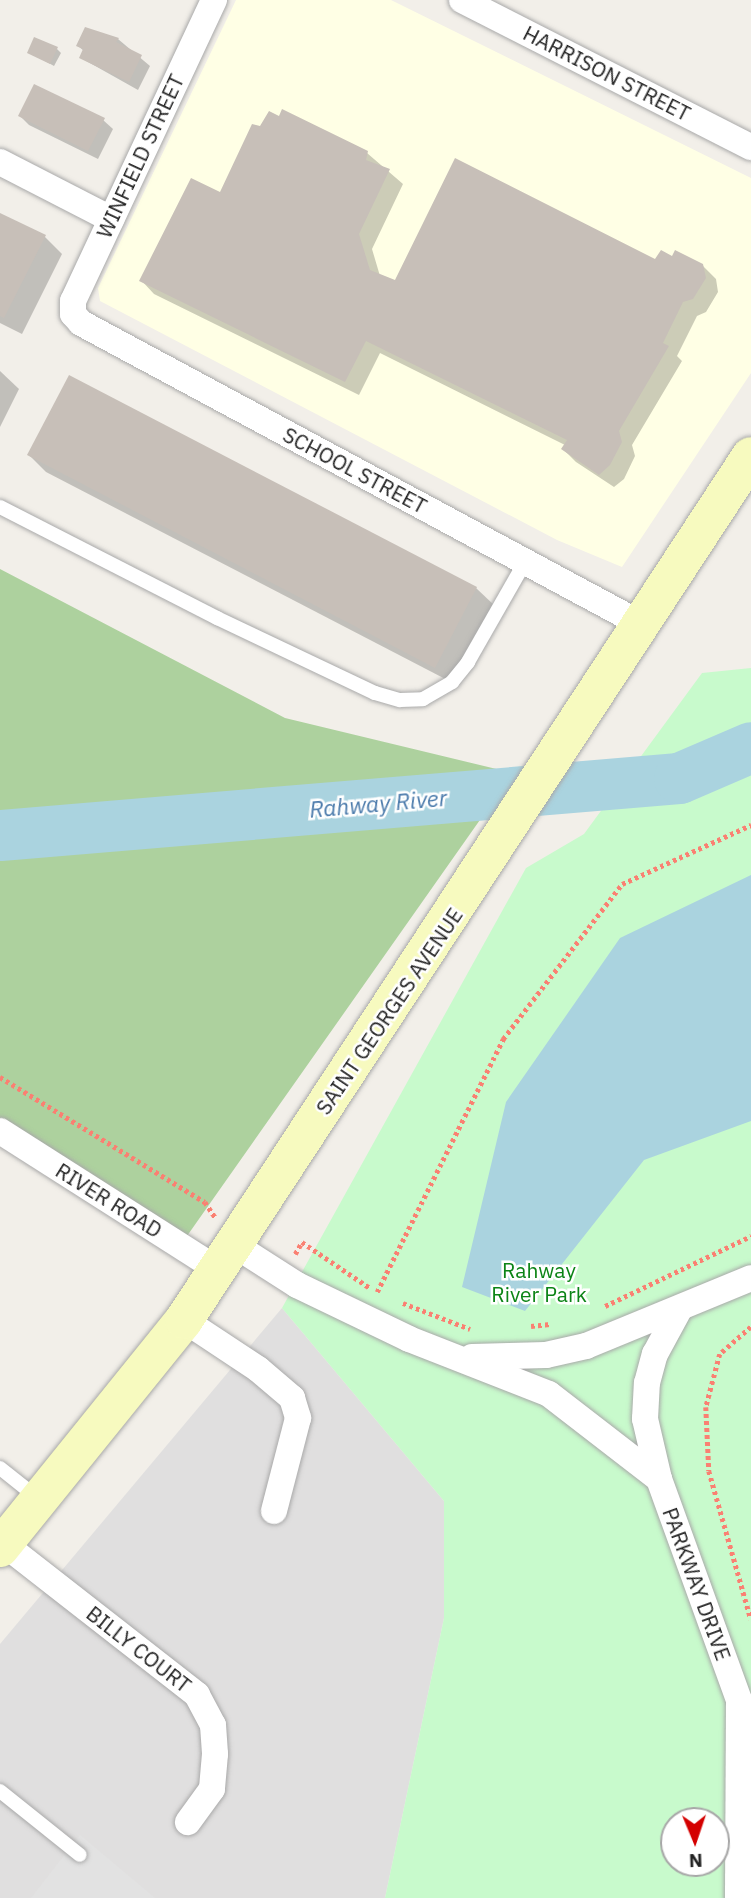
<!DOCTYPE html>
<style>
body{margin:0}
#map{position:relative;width:751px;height:1898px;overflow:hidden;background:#f2efe9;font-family:"IBM Plex Sans",sans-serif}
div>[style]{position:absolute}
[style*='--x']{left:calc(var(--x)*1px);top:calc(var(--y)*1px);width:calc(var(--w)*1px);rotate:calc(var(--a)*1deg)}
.residential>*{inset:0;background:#e0dfdf}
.education>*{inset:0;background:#ffffe5}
.forest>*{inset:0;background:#add19e}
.park>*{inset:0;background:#c8facc}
.parking>*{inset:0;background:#e2e2e2}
.water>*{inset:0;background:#aad3df}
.shadow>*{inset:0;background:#0003}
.river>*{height:51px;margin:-25.5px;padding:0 25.5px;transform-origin:25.5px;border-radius:25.5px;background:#aad3df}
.building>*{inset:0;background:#c7bfb8}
.path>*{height:4.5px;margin-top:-2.25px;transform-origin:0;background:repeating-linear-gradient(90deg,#fa8072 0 3.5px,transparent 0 7px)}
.roads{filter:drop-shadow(0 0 2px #a9a9a9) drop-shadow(0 0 2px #a9a9a9)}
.service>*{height:14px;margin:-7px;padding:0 7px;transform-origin:7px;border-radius:7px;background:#fff}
.minor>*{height:26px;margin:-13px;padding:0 13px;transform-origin:13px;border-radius:13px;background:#fff}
.secondary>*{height:38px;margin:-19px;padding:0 19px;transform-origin:19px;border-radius:19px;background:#f7fabf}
span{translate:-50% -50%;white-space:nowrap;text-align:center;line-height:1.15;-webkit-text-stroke:5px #fff;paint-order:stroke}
.street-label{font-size:21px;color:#222}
.park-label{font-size:21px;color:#0c8416}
.water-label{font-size:23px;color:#4a7aab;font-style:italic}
.north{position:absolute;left:660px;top:1807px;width:70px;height:70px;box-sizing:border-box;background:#fff;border:2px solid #a7a7a7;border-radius:50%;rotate:178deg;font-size:19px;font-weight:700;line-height:28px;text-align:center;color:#222}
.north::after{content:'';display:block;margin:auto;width:24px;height:32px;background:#d40000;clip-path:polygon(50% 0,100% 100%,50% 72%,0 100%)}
</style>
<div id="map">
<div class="residential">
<div style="clip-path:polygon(282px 1308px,444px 1501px,444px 1618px,385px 1898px,0 1898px,0 1644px)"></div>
</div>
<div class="education">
<div style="clip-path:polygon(236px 0,391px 0,751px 178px,751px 373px,622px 567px,557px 540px,100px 301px,98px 288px)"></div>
</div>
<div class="forest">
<div style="clip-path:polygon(0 569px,285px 718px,513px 773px,187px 1236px,0 1120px)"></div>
</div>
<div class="park">
<div style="clip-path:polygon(evenodd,751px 668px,751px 1898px,385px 1898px,444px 1618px,444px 1501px,282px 1308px,526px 868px,584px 834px,702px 673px,751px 668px,674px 1821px,716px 1821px,716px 1863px,674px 1863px,674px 1821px)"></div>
</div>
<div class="parking">
<div style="clip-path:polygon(80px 1835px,155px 1898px,31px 1898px)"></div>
</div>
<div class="water">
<div style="clip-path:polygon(751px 875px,751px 1121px,644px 1160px,525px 1311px,462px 1287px,506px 1102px,620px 938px)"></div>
</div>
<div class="shadow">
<div style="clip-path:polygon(118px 39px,150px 66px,138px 90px,81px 58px,84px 51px,78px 46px)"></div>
<div style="clip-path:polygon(57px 49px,61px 53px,54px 66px,29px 52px)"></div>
<div style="clip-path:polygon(20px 116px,103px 120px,113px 129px,98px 159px,29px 125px)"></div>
<div style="clip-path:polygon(367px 153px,403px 184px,372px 249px,380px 276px,396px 282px,673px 258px,702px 265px,716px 279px,718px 292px,706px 312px,697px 316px,677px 356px,682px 361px,632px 445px,635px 456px,624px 479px,614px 487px,576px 462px,563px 449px,565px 445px,380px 353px,359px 395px,154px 294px,141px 280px,220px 194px)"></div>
<div style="clip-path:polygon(0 214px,45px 237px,62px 254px,22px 334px,0 323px)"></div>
<div style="clip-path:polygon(0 371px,19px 389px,0 427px)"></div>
<div style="clip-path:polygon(70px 377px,476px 588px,494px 605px,453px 683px,46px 472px,29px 455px)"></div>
</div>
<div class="river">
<div style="--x:0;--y:835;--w:681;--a:-4.8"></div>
<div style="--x:679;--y:778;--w:78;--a:-23.3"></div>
</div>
<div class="building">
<div style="clip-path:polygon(85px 27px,119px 38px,116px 42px,142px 55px,129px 82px,79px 58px,83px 49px,76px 46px)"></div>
<div style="clip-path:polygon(34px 37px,58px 47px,50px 64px,27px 53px)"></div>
<div style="clip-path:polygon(34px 84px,105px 118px,88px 151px,18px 116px)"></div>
<div style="clip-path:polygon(282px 109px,368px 151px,366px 160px,390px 169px,359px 234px,370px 270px,395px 280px,455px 158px,655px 259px,661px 250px,672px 256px,675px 250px,703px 264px,706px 278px,693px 299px,683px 302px,663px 343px,669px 346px,619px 431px,622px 442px,610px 465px,599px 475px,561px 449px,567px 440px,366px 341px,345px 382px,139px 281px,191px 178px,220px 192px,252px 124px,260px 126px,269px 111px,279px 116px)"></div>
<div style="clip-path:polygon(0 213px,46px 235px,4px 318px,0 316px)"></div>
<div style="clip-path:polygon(69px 375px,477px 587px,435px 668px,27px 455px)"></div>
</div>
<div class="path">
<div style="--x:0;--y:1077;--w:240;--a:31.4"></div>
<div style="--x:205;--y:1202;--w:18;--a:56"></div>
<div style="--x:295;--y:1254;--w:14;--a:-60"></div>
<div style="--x:302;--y:1242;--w:82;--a:34.1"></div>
<div style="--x:377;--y:1292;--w:283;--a:-63.5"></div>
<div style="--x:503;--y:1039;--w:195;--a:-52.5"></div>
<div style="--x:622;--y:884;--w:142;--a:-24.6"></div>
<div style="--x:403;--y:1303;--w:72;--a:21.2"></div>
<div style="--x:605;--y:1306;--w:162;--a:-25.6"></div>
<div style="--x:531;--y:1326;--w:19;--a:-6"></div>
<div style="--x:751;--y:1327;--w:41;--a:138.9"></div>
<div style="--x:720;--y:1354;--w:55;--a:104.8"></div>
<div style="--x:706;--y:1407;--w:64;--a:87.3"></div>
<div style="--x:709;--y:1471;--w:154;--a:74.2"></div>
</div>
<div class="roads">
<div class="service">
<div style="--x:0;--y:507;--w:244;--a:27.1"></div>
<div style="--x:217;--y:618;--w:175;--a:25.4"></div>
<div style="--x:375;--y:693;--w:26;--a:16"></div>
<div style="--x:400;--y:700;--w:23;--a:-2"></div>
<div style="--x:423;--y:699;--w:34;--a:-30"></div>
<div style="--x:452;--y:682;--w:26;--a:-51"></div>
<div style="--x:468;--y:662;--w:115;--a:-60.3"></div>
<div style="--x:0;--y:1468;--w:50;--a:38.5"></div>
<div style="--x:0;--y:1791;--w:102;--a:38.7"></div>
</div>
<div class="minor">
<div style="--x:214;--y:0;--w:332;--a:115.1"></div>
<div style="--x:73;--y:301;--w:13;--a:90"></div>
<div style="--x:73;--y:314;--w:12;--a:48"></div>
<div style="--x:81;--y:323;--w:634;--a:28.26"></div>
<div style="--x:462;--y:0;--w:324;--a:27"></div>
<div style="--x:0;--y:162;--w:125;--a:27.2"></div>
<div style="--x:0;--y:1131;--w:257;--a:32.5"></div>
<div style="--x:233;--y:1244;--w:76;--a:32.6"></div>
<div style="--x:297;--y:1285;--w:124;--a:25.7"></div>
<div style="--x:409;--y:1339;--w:150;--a:21.4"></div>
<div style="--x:549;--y:1394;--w:139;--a:37.7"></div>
<div style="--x:659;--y:1479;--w:235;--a:70.1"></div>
<div style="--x:739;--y:1700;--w:198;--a:90.3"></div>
<div style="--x:184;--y:1320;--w:89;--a:33.5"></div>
<div style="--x:258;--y:1369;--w:45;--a:40.5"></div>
<div style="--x:292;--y:1398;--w:21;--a:73"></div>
<div style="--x:298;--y:1418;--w:96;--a:104.5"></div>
<div style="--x:472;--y:1357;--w:74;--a:-1.5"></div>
<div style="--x:546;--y:1355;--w:41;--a:-12.7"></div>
<div style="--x:586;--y:1346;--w:178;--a:-22.4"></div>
<div style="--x:659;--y:1479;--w:62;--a:-103.1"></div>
<div style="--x:645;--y:1419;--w:36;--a:-87"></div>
<div style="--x:647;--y:1383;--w:30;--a:-75"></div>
<div style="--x:655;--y:1354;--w:52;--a:-61.5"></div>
<div style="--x:4;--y:1544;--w:245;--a:38"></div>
<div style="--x:197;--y:1695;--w:34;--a:62"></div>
<div style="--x:213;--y:1725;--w:29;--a:86"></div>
<div style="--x:215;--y:1754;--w:35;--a:95"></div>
<div style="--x:212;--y:1789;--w:41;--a:126"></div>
</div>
<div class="secondary">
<div style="--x:0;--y:1548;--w:293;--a:-51.1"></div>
<div style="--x:184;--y:1320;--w:1033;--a:-56.73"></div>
</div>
</div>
<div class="street-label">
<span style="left:607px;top:73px;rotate:27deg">HARRISON STREET</span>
<span style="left:140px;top:156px;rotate:-65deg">WINFIELD STREET</span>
<span style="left:355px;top:470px;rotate:28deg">SCHOOL STREET</span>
<span style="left:389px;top:1011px;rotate:-56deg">SAINT GEORGES AVENUE</span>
<span style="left:109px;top:1200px;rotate:32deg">RIVER ROAD</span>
<span style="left:697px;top:1584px;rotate:70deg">PARKWAY DRIVE</span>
<span style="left:139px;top:1649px;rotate:38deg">BILLY COURT</span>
</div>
<div class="park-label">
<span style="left:539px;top:1282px">Rahway<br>River Park</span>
</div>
<div class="water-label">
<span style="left:378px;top:803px;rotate:-5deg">Rahway River</span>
</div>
<div class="north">N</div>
</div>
